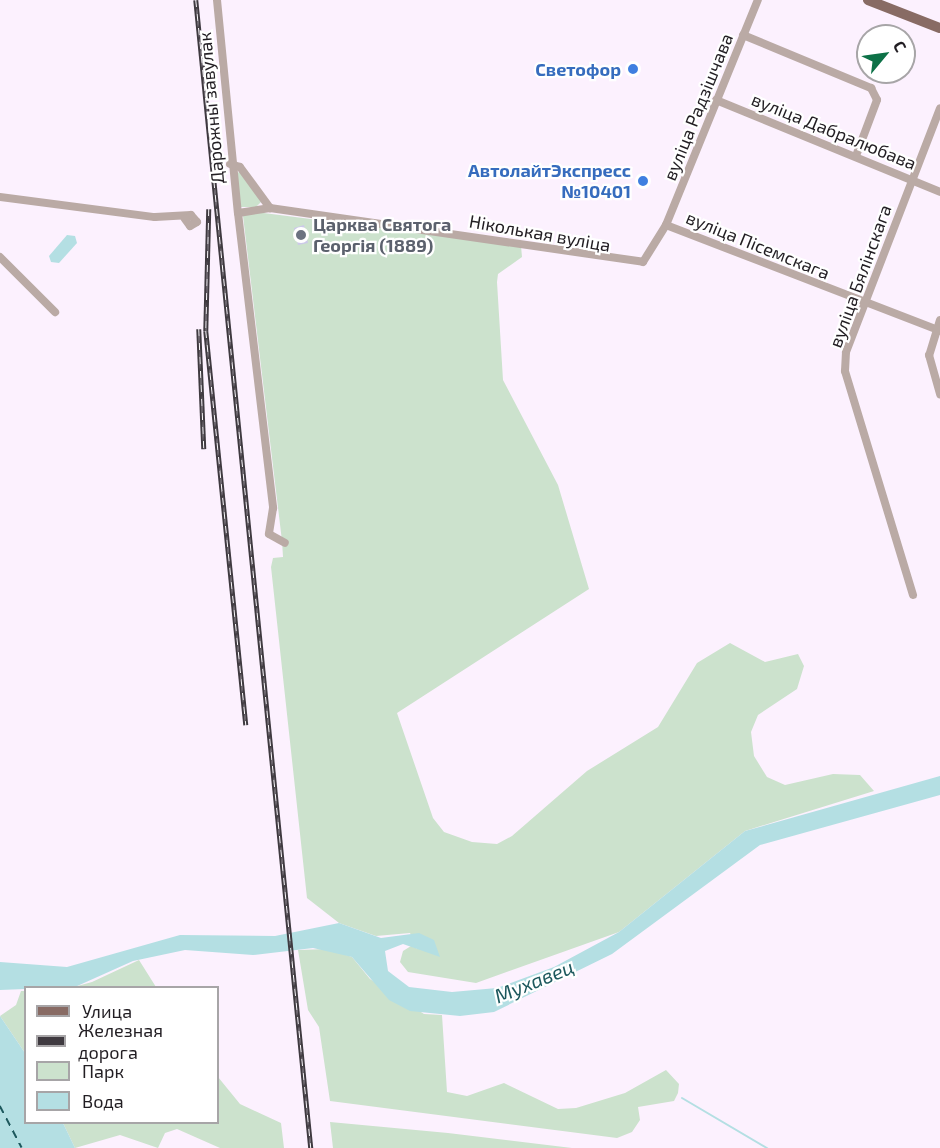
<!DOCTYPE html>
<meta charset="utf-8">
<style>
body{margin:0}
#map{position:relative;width:940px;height:1148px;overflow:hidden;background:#fcf1fe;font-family:"Exo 2",sans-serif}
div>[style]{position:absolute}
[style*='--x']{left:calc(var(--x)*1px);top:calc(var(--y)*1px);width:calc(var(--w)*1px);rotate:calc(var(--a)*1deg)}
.green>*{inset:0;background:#cce2cd}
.water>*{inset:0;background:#b4dfe3}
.stream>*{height:2px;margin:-1px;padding:0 1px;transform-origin:1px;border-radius:1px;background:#b4dfe3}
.ferry>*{height:1.5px;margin-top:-0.75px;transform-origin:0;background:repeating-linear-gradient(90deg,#1d585d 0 8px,transparent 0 14px)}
.building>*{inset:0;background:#ccc9e9}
.minor>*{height:8px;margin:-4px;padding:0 4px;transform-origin:4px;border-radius:4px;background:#baaaa5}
.major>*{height:10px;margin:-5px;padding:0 5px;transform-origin:5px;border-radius:5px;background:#886b64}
.rail>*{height:4.5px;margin-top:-2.25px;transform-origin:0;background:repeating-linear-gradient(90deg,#fff 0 7px,#3f3a40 0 14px);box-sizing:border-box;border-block:2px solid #3f3a40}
.dots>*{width:16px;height:16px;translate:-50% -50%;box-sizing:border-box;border:3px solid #fff;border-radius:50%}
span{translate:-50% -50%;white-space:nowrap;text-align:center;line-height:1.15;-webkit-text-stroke:4.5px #fff;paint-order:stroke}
.shop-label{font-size:18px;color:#366cbe;font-weight:700}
.right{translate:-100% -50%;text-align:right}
.street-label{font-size:18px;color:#221e23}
.worship-label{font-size:18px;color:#5b616d;font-weight:700}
.left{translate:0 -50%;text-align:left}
.water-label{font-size:20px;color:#1d585d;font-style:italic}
.legend{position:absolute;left:24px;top:986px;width:195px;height:138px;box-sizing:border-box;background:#fff;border:2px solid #a7a5a7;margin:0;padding:8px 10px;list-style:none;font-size:18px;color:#221e23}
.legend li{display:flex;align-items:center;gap:12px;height:30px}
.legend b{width:30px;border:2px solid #a7a5a7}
.north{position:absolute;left:856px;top:24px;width:60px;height:60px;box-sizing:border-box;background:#fff;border:2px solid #a7a5a7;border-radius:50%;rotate:61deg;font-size:16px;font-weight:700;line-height:24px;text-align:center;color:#221e23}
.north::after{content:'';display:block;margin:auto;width:21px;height:27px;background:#0d7147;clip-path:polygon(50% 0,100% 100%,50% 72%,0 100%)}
</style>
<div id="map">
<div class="green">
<div style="clip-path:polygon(240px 172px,263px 200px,256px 207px,238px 207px,236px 173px)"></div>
<div style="clip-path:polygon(256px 212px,521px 246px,522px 257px,498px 274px,497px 282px,503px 380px,558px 485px,589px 589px,397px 713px,433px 818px,444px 832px,472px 842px,497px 844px,512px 836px,587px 771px,658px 727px,697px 663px,730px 643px,765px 662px,798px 654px,804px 666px,797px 689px,758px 715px,751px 732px,754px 756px,767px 777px,785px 785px,833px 774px,860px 775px,874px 791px,745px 831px,619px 932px,476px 983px,408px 972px,400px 962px,403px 951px,411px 946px,418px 949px,410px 933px,376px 936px,339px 923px,307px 898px,271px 567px,273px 558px,283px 557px,282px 541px,243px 216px)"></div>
<div style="clip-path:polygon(328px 949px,352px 957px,370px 979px,424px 1014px,442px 1015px,447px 1092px,467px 1096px,504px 1083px,558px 1109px,576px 1108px,625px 1093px,666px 1070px,679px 1084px,678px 1093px,674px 1101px,638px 1107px,640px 1120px,632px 1132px,617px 1138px,330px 1101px,319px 1027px,308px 1010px,298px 950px)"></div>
<div style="clip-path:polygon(139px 960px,156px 987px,70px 988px,92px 982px)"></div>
<div style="clip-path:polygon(21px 991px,25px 991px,25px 1053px,0 1016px,16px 1005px)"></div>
<div style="clip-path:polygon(218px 1077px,240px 1104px,281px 1123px,284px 1148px,220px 1148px,177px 1129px,165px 1133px,158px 1148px,120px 1135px,75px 1148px,63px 1123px,218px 1122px)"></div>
<div style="clip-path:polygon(330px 1122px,448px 1133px,572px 1148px,333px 1148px)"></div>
</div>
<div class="water">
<div style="clip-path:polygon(67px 235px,75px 236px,77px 243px,59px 263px,51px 262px,49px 256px)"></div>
<div style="clip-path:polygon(940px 776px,940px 795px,760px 845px,612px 954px,494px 1012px,460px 1016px,410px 1011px,389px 1000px,352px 957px,313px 948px,253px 955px,185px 950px,133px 961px,75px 987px,0 990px,0 962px,67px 967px,180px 935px,275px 936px,339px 923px,381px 938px,419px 933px,434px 940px,440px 957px,403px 944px,385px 951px,388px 971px,409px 987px,452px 992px,497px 988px,554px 967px,619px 932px,745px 831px)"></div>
<div style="clip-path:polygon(0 1016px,25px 1053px,26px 1122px,63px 1123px,75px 1148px,0 1148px)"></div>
</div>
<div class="stream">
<div style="--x:682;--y:1098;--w:99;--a:30.5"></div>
</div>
<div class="ferry">
<div style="--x:0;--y:1106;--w:47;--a:62.4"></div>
</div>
<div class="building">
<div style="clip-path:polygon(304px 225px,308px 243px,298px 245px,294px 228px)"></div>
</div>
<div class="minor">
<div style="--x:217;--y:0;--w:214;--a:84.4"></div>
<div style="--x:743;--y:35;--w:139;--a:22.5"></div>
<div style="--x:871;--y:88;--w:13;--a:63"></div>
<div style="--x:877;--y:100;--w:60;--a:110.6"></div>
<div style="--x:716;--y:100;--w:242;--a:22.3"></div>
<div style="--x:230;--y:164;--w:10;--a:17"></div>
<div style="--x:240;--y:167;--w:51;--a:53.8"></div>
<div style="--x:270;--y:208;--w:377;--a:8.2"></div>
<div style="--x:643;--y:262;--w:44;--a:-58.1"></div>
<div style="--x:666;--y:225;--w:243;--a:-67.8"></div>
<div style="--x:0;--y:197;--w:156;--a:7.4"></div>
<div style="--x:155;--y:217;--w:36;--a:-3"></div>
<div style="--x:191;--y:215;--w:9;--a:49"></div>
<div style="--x:197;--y:222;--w:8;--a:150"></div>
<div style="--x:190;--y:226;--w:9;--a:-126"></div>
<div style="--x:270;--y:208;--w:32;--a:171"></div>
<div style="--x:238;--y:213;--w:297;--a:83.2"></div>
<div style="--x:273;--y:508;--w:26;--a:99"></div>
<div style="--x:269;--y:534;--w:18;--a:29"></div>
<div style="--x:666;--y:225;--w:294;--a:21.1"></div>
<div style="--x:0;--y:257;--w:78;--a:45"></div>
<div style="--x:940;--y:320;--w:37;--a:107"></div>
<div style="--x:929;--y:355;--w:41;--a:74.2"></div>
<div style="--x:913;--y:595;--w:234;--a:-106.9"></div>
<div style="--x:845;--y:371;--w:19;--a:-87"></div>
<div style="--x:846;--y:352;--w:261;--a:-68.9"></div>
</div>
<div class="major">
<div style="--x:868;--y:0;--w:77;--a:21.3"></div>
</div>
<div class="rail">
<div style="--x:196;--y:0;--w:1154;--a:84.28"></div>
<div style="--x:209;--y:209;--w:122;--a:91.4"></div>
<div style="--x:206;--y:331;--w:396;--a:84.2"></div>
<div style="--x:199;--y:329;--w:120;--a:87.6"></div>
</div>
<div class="dots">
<div style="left:633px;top:69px;background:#3f7fe0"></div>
<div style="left:643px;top:181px;background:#3f7fe0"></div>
<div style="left:301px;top:235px;background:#6b7280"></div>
</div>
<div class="shop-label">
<span class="right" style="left:621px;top:69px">Светофор</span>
<span class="right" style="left:631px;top:181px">АвтолайтЭкспресс<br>№10401</span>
</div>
<div class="street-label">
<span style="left:698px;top:107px;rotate:-68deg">вуліца Радзішчава</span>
<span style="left:211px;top:108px;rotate:-95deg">Дарожны завулак</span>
<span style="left:834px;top:131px;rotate:22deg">вуліца Дабралюбава</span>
<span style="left:540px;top:233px;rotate:10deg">Ніколькая вуліца</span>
<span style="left:758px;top:245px;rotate:22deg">вуліца Пісемскага</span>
<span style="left:860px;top:276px;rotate:-70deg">вуліца Бялінскага</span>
</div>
<div class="worship-label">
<span class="left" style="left:313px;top:235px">Царква Святога<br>Георгія (1889)</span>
</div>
<div class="water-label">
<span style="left:534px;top:981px;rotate:-22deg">Мухавец</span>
</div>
<ul class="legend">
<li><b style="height:8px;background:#886b64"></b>Улица</li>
<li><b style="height:8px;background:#3f3a40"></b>Железная дорога</li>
<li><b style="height:16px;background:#cce2cd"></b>Парк</li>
<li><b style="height:16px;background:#b4dfe3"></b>Вода</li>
</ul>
<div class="north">С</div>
</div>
